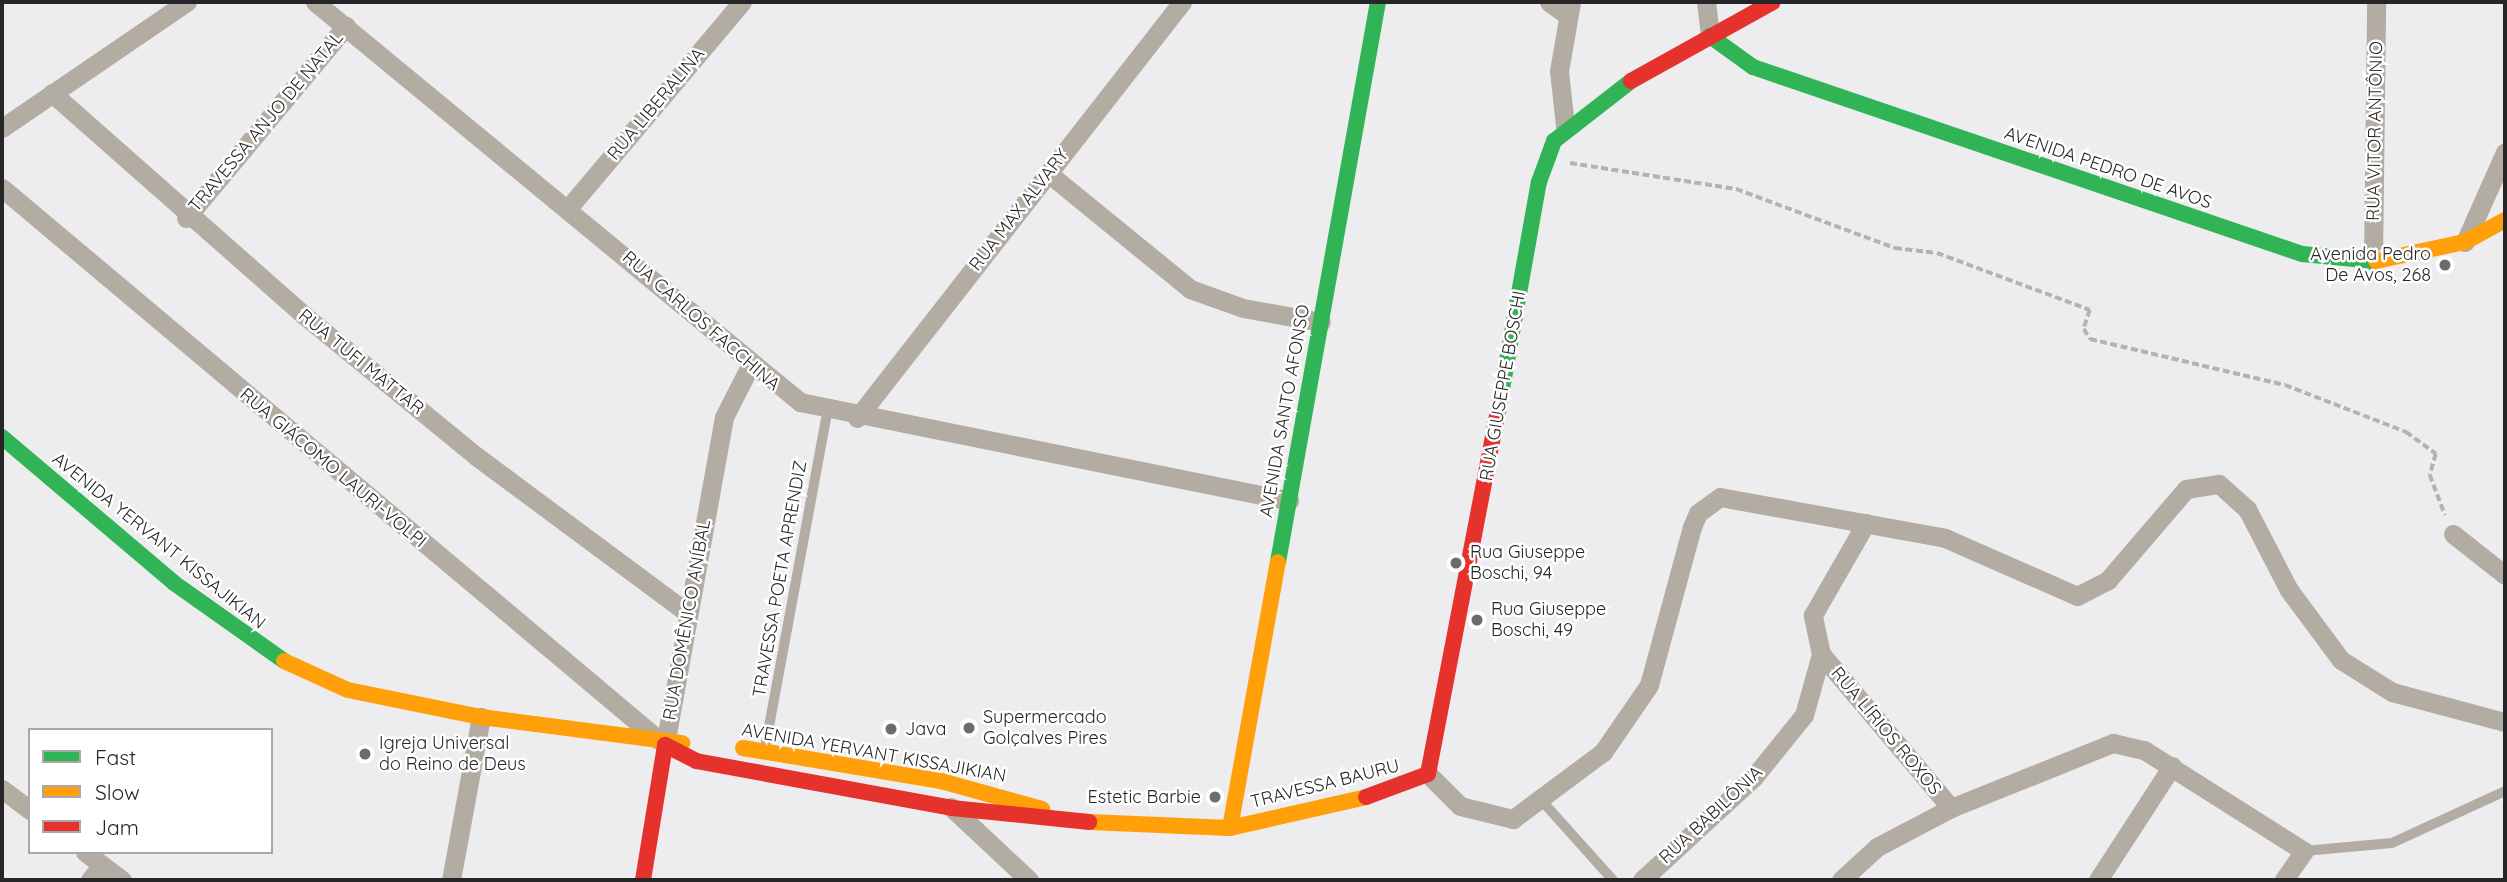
<!DOCTYPE html>
<meta charset="utf-8">
<style>
body{margin:0}
#map{position:relative;width:2507px;height:882px;overflow:hidden;background:#ededef;font-family:Quicksand,sans-serif}
div>[style]{position:absolute}
[style*='--x']{left:calc(var(--x)*1px);top:calc(var(--y)*1px);width:calc(var(--w)*1px);rotate:calc(var(--a)*1deg)}
.path>*{height:3.5px;margin-top:-1.75px;transform-origin:0;background:repeating-linear-gradient(90deg,#b6b3af 0 7px,transparent 0 10.5px)}
.lane>*{height:10px;margin:-5px;padding:0 5px;transform-origin:5px;border-radius:5px;background:#b2aca2}
.street>*{height:19px;margin:-9.5px;padding:0 9.5px;transform-origin:9.5px;border-radius:9.5px;background:#b2aca2}
.fast>*{height:16px;margin:-8px;padding:0 8px;transform-origin:8px;border-radius:8px;background:#30b455}
.slow>*{height:16px;margin:-8px;padding:0 8px;transform-origin:8px;border-radius:8px;background:#ff9f0a}
.jam>*{height:16px;margin:-8px;padding:0 8px;transform-origin:8px;border-radius:8px;background:#e5322d}
.dots>*{width:19px;height:19px;translate:-50% -50%;box-sizing:border-box;border:4px solid #fff;border-radius:50%}
span{translate:-50% -50%;white-space:nowrap;text-align:center;line-height:1.15;-webkit-text-stroke:5px #fff;paint-order:stroke}
.street-label{font-size:18px;color:#262628}
.poi-label{font-size:18px;color:#262628}
.right{translate:-100% -50%;text-align:right}
.left{translate:0 -50%;text-align:left}
.frame{position:absolute;inset:0;border:4px solid #262628;pointer-events:none}
.legend{position:absolute;left:28px;top:728px;width:245px;height:126px;box-sizing:border-box;background:#fff;border:2px solid #a8a8a9;margin:0;padding:9px 12px;list-style:none;font-size:21px;color:#262628}
.legend li{display:flex;align-items:center;gap:14px;height:35px}
.legend b{width:35px;border:2px solid #a8a8a9}
</style>
<div id="map">
<div class="path">
<div style="--x:1570;--y:163;--w:168;--a:8.9"></div>
<div style="--x:1736;--y:189;--w:170;--a:20.4"></div>
<div style="--x:1895;--y:248;--w:42;--a:6.8"></div>
<div style="--x:1937;--y:253;--w:163;--a:20.4"></div>
<div style="--x:2090;--y:310;--w:20;--a:108"></div>
<div style="--x:2084;--y:329;--w:12;--a:59"></div>
<div style="--x:2090;--y:339;--w:200;--a:13.3"></div>
<div style="--x:2285;--y:385;--w:130;--a:21.2"></div>
<div style="--x:2406;--y:432;--w:37;--a:36"></div>
<div style="--x:2436;--y:454;--w:22;--a:106"></div>
<div style="--x:2430;--y:475;--w:43;--a:69.4"></div>
</div>
<div class="lane">
<div style="--x:765;--y:748;--w:342;--a:-79.5"></div>
<div style="--x:1542;--y:801;--w:106;--a:48.1"></div>
<div style="--x:2304;--y:851;--w:88;--a:-5.2"></div>
<div style="--x:2392;--y:843;--w:124;--a:-24.7"></div>
</div>
<div class="street">
<div style="--x:315;--y:2;--w:629;--a:39.51"></div>
<div style="--x:800;--y:402;--w:499;--a:11.4"></div>
<div style="--x:1549;--y:2;--w:24;--a:36"></div>
<div style="--x:1706;--y:2;--w:34;--a:83"></div>
<div style="--x:52;--y:93;--w:337;--a:41.4"></div>
<div style="--x:305;--y:316;--w:221;--a:39.3"></div>
<div style="--x:476;--y:456;--w:262;--a:36.6"></div>
<div style="--x:1565;--y:126;--w:55;--a:-96.2"></div>
<div style="--x:1559;--y:71;--w:70;--a:-80.1"></div>
<div style="--x:2;--y:128;--w:224;--a:-34.3"></div>
<div style="--x:1048;--y:173;--w:183;--a:39.2"></div>
<div style="--x:1190;--y:289;--w:56;--a:19.7"></div>
<div style="--x:1243;--y:308;--w:79;--a:10.2"></div>
<div style="--x:2;--y:188;--w:858;--a:40.04"></div>
<div style="--x:570;--y:206;--w:267;--a:-49.9"></div>
<div style="--x:186;--y:218;--w:250;--a:-50.2"></div>
<div style="--x:2465;--y:242;--w:98;--a:-66"></div>
<div style="--x:2373;--y:261;--w:259;--a:-89.3"></div>
<div style="--x:857;--y:418;--w:528;--a:-52"></div>
<div style="--x:2453;--y:534;--w:66;--a:38.3"></div>
<div style="--x:1821;--y:654;--w:202;--a:49.8"></div>
<div style="--x:665;--y:745;--w:333;--a:-79.8"></div>
<div style="--x:724;--y:417;--w:57;--a:-63"></div>
<div style="--x:1428;--y:774;--w:45;--a:45"></div>
<div style="--x:1460;--y:806;--w:55;--a:13.8"></div>
<div style="--x:1513;--y:819;--w:112;--a:-36.7"></div>
<div style="--x:1603;--y:752;--w:81;--a:-55.5"></div>
<div style="--x:1649;--y:685;--w:164;--a:-74.8"></div>
<div style="--x:1692;--y:527;--w:15;--a:-67"></div>
<div style="--x:1698;--y:513;--w:27;--a:-36"></div>
<div style="--x:1720;--y:497;--w:229;--a:10.3"></div>
<div style="--x:1945;--y:538;--w:144;--a:23.7"></div>
<div style="--x:2077;--y:596;--w:35;--a:-27"></div>
<div style="--x:2108;--y:580;--w:120;--a:-49.4"></div>
<div style="--x:2186;--y:489;--w:33;--a:-9"></div>
<div style="--x:2219;--y:484;--w:38;--a:42"></div>
<div style="--x:2247;--y:509;--w:91;--a:62.6"></div>
<div style="--x:2289;--y:590;--w:87;--a:53.4"></div>
<div style="--x:2341;--y:660;--w:60;--a:32.1"></div>
<div style="--x:2392;--y:692;--w:117;--a:14.9"></div>
<div style="--x:2;--y:789;--w:35;--a:37"></div>
<div style="--x:951;--y:807;--w:107;--a:43.1"></div>
<div style="--x:85;--y:852;--w:46;--a:37.1"></div>
<div style="--x:90;--y:880;--w:19;--a:-51"></div>
<div style="--x:451;--y:880;--w:166;--a:-79.6"></div>
<div style="--x:1642;--y:880;--w:151;--a:-42.6"></div>
<div style="--x:1753;--y:778;--w:81;--a:-51"></div>
<div style="--x:1804;--y:715;--w:63;--a:-74.4"></div>
<div style="--x:1821;--y:654;--w:40;--a:-102"></div>
<div style="--x:1813;--y:615;--w:106;--a:-60.1"></div>
<div style="--x:1841;--y:880;--w:49;--a:-42.5"></div>
<div style="--x:1877;--y:847;--w:84;--a:-27.8"></div>
<div style="--x:1951;--y:808;--w:175;--a:-21.9"></div>
<div style="--x:2113;--y:743;--w:32;--a:13"></div>
<div style="--x:2144;--y:750;--w:189;--a:32.3"></div>
<div style="--x:2304;--y:851;--w:35;--a:125"></div>
<div style="--x:2098;--y:880;--w:136;--a:-57"></div>
</div>
<div class="fast">
<div style="--x:1710;--y:36;--w:53;--a:35.8"></div>
<div style="--x:1753;--y:67;--w:580;--a:18.81"></div>
<div style="--x:2302;--y:254;--w:74;--a:5.4"></div>
<div style="--x:1497;--y:417;--w:239;--a:-79.9"></div>
<div style="--x:1539;--y:182;--w:44;--a:-69.9"></div>
<div style="--x:1554;--y:141;--w:98;--a:-37.9"></div>
<div style="--x:2;--y:437;--w:226;--a:40.3"></div>
<div style="--x:174;--y:583;--w:135;--a:35.3"></div>
<div style="--x:1278;--y:562;--w:569;--a:-79.88"></div>
</div>
<div class="slow">
<div style="--x:2376;--y:261;--w:91;--a:-12.1"></div>
<div style="--x:2465;--y:242;--w:46;--a:-28.8"></div>
<div style="--x:284;--y:661;--w:70;--a:24.4"></div>
<div style="--x:348;--y:690;--w:136;--a:11.5"></div>
<div style="--x:481;--y:717;--w:203;--a:7.4"></div>
<div style="--x:743;--y:748;--w:201;--a:9.5"></div>
<div style="--x:941;--y:781;--w:105;--a:15.5"></div>
<div style="--x:1089;--y:822;--w:141;--a:2.4"></div>
<div style="--x:1230;--y:828;--w:139;--a:-12.8"></div>
<div style="--x:1230;--y:828;--w:270;--a:-79.8"></div>
</div>
<div class="jam">
<div style="--x:1631;--y:81;--w:162;--a:-29.1"></div>
<div style="--x:665;--y:745;--w:35;--a:27"></div>
<div style="--x:696;--y:761;--w:260;--a:10.4"></div>
<div style="--x:952;--y:808;--w:138;--a:5.8"></div>
<div style="--x:1366;--y:797;--w:66;--a:-20.4"></div>
<div style="--x:1428;--y:774;--w:364;--a:-79.1"></div>
<div style="--x:643;--y:880;--w:137;--a:-80.7"></div>
</div>
<div class="dots">
<div style="left:2445px;top:265px;background:#6c6c6e"></div>
<div style="left:1456px;top:563px;background:#6c6c6e"></div>
<div style="left:1477px;top:620px;background:#6c6c6e"></div>
<div style="left:969px;top:728px;background:#6c6c6e"></div>
<div style="left:891px;top:729px;background:#6c6c6e"></div>
<div style="left:365px;top:754px;background:#6c6c6e"></div>
<div style="left:1215px;top:797px;background:#6c6c6e"></div>
</div>
<div class="street-label">
<span style="left:656px;top:104px;rotate:-50deg">RUA LIBERALINA</span>
<span style="left:266px;top:122px;rotate:-50deg">TRAVESSA ANJO DE NATAL</span>
<span style="left:2375px;top:131px;rotate:-89deg">RUA VITOR ANTÔNIO</span>
<span style="left:2108px;top:168px;rotate:19deg">AVENIDA PEDRO DE AVOS</span>
<span style="left:1019px;top:210px;rotate:-52deg">RUA MAX ALVARY</span>
<span style="left:701px;top:321px;rotate:41deg">RUA CARLOS FACCHINA</span>
<span style="left:361px;top:362px;rotate:39deg">RUA TUFI MATTAR</span>
<span style="left:1503px;top:386px;rotate:-80deg">RUA GIUSEPPE BOSCHI</span>
<span style="left:1285px;top:411px;rotate:-80deg">AVENIDA SANTO AFONSO</span>
<span style="left:333px;top:468px;rotate:40deg">RUA GIÁCOMO LAURI-VOLPI</span>
<span style="left:159px;top:541px;rotate:39deg">AVENIDA YERVANT KISSAJIKIAN</span>
<span style="left:780px;top:579px;rotate:-80deg">TRAVESSA POETA APRENDIZ</span>
<span style="left:687px;top:620px;rotate:-80deg">RUA DOMÊNICO ANÍBAL</span>
<span style="left:1886px;top:731px;rotate:50deg">RUA LÍRIOS ROXOS</span>
<span style="left:874px;top:753px;rotate:10deg">AVENIDA YERVANT KISSAJIKIAN</span>
<span style="left:1325px;top:784px;rotate:-14deg">TRAVESSA BAURU</span>
<span style="left:1711px;top:815px;rotate:-43deg">RUA BABILÔNIA</span>
</div>
<div class="poi-label">
<span class="right" style="left:2431px;top:265px">Avenida Pedro<br>De Avos, 268</span>
<span class="left" style="left:1470px;top:563px">Rua Giuseppe<br>Boschi, 94</span>
<span class="left" style="left:1491px;top:620px">Rua Giuseppe<br>Boschi, 49</span>
<span class="left" style="left:983px;top:728px">Supermercado<br>Golçalves Pires</span>
<span class="left" style="left:905px;top:729px">Java</span>
<span class="left" style="left:379px;top:754px">Igreja Universal<br>do Reino de Deus</span>
<span class="right" style="left:1201px;top:797px">Estetic Barbie</span>
</div>
<div class="frame"></div>
<ul class="legend">
<li><b style="height:9px;background:#30b455"></b>Fast</li>
<li><b style="height:9px;background:#ff9f0a"></b>Slow</li>
<li><b style="height:9px;background:#e5322d"></b>Jam</li>
</ul>
</div>
